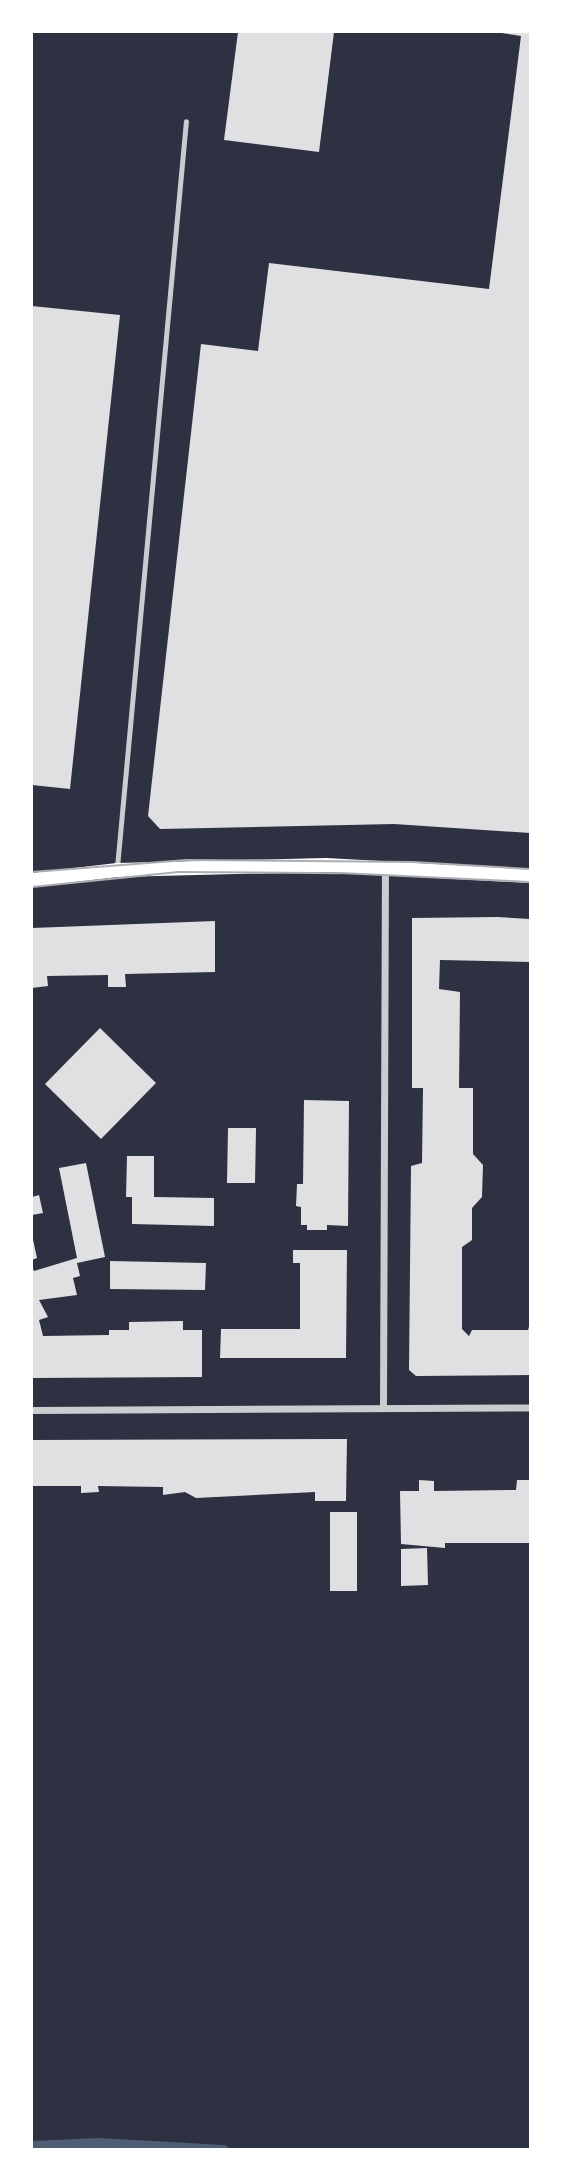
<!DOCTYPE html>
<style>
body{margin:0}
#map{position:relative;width:562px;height:2181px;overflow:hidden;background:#2d3142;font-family:Commissioner,sans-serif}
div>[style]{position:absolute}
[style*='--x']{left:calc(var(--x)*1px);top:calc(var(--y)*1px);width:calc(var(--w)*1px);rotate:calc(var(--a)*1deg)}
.stream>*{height:10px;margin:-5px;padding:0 5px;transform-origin:5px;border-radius:5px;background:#4f5d75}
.building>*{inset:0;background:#e0e0e3}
.service>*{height:5px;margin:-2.5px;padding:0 2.5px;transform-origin:2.5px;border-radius:2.5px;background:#caccd0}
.minor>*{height:7px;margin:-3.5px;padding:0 3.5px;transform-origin:3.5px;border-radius:3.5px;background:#caccd0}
.secondary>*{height:14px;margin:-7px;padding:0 7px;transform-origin:7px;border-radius:7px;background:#fff}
.tram>*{height:2px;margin:-1px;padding:0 1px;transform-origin:1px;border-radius:1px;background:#abadb3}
span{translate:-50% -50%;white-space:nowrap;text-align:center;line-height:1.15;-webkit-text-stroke:6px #fff;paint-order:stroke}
.frame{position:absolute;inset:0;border:33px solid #fff;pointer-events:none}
</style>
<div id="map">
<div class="stream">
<div style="--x:32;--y:2146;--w:67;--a:-2.6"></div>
<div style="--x:99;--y:2143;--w:125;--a:3.2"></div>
</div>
<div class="building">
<div style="clip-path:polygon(238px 32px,334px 32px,319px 152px,224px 140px)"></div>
<div style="clip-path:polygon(495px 32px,530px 32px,530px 833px,394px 824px,160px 829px,148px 816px,201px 344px,258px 351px,269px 263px,489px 289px,521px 36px)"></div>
<div style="clip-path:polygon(32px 306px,120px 315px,70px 789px,32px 785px)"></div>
<div style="clip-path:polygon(498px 917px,530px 919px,530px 962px,440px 960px,439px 989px,460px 992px,459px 1088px,473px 1088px,473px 1154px,483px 1165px,482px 1197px,472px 1208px,472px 1240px,462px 1247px,462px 1329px,469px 1336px,472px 1330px,528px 1330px,530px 1323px,530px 1375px,416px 1376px,409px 1370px,411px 1166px,422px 1163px,423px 1088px,412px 1088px,412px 918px)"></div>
<div style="clip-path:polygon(215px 921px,215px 972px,125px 974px,126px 987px,108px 987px,108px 975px,47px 976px,48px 986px,32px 988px,32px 928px)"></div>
<div style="clip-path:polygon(100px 1028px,156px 1083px,101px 1139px,45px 1084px)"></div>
<div style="clip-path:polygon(304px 1100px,349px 1101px,348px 1226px,327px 1225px,327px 1230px,307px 1230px,307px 1225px,301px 1225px,301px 1207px,296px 1206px,297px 1184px,303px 1184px)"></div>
<div style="clip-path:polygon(228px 1128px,256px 1128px,255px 1183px,227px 1183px)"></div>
<div style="clip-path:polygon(127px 1156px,154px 1156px,154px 1197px,214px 1198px,214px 1226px,132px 1224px,132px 1197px,126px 1197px)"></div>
<div style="clip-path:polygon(86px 1163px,105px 1257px,77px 1263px,80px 1276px,73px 1278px,77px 1295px,39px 1300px,48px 1317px,39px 1320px,43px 1336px,109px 1335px,109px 1330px,129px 1330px,129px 1322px,183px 1321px,183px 1330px,202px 1330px,202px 1377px,32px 1378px,32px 1267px,34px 1271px,77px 1258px,59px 1168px)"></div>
<div style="clip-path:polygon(39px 1195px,43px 1213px,32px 1215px,32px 1197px)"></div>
<div style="clip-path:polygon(32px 1235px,37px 1258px,32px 1260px)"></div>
<div style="clip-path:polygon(293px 1250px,347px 1250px,346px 1358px,220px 1358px,221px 1329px,300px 1329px,300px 1263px,293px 1263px)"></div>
<div style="clip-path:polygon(110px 1261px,206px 1263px,205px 1290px,110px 1289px)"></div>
<div style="clip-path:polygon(347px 1439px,346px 1501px,315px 1501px,315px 1492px,196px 1498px,185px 1492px,163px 1495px,163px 1487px,98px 1486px,99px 1492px,81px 1493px,81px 1486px,32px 1486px,32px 1440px)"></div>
<div style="clip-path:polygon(419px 1480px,434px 1481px,434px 1491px,516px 1490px,517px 1480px,530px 1480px,530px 1543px,445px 1543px,445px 1548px,401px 1544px,400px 1491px,419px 1491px)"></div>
<div style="clip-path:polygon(330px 1512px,357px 1512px,357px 1591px,330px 1591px)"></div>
<div style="clip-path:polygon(427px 1548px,428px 1585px,401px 1586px,401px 1549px)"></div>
</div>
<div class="service">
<div style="--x:117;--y:867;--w:749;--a:-84.72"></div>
</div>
<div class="minor">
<div style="--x:383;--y:1406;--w:539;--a:-89.79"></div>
<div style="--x:32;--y:1410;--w:498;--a:-0.3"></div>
</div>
<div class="secondary">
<div style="--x:32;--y:880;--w:86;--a:-6.7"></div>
<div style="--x:117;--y:870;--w:209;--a:-1.4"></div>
<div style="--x:326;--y:865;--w:204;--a:3.1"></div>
</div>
<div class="tram">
<div style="--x:32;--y:872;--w:155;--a:-4.4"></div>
<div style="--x:187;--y:860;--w:226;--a:0.5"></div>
<div style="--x:413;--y:862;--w:117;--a:3.4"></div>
<div style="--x:32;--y:887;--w:147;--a:-5.9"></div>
<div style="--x:178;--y:872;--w:162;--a:0.4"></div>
<div style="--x:340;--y:873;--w:190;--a:2.7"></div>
</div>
<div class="frame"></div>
</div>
